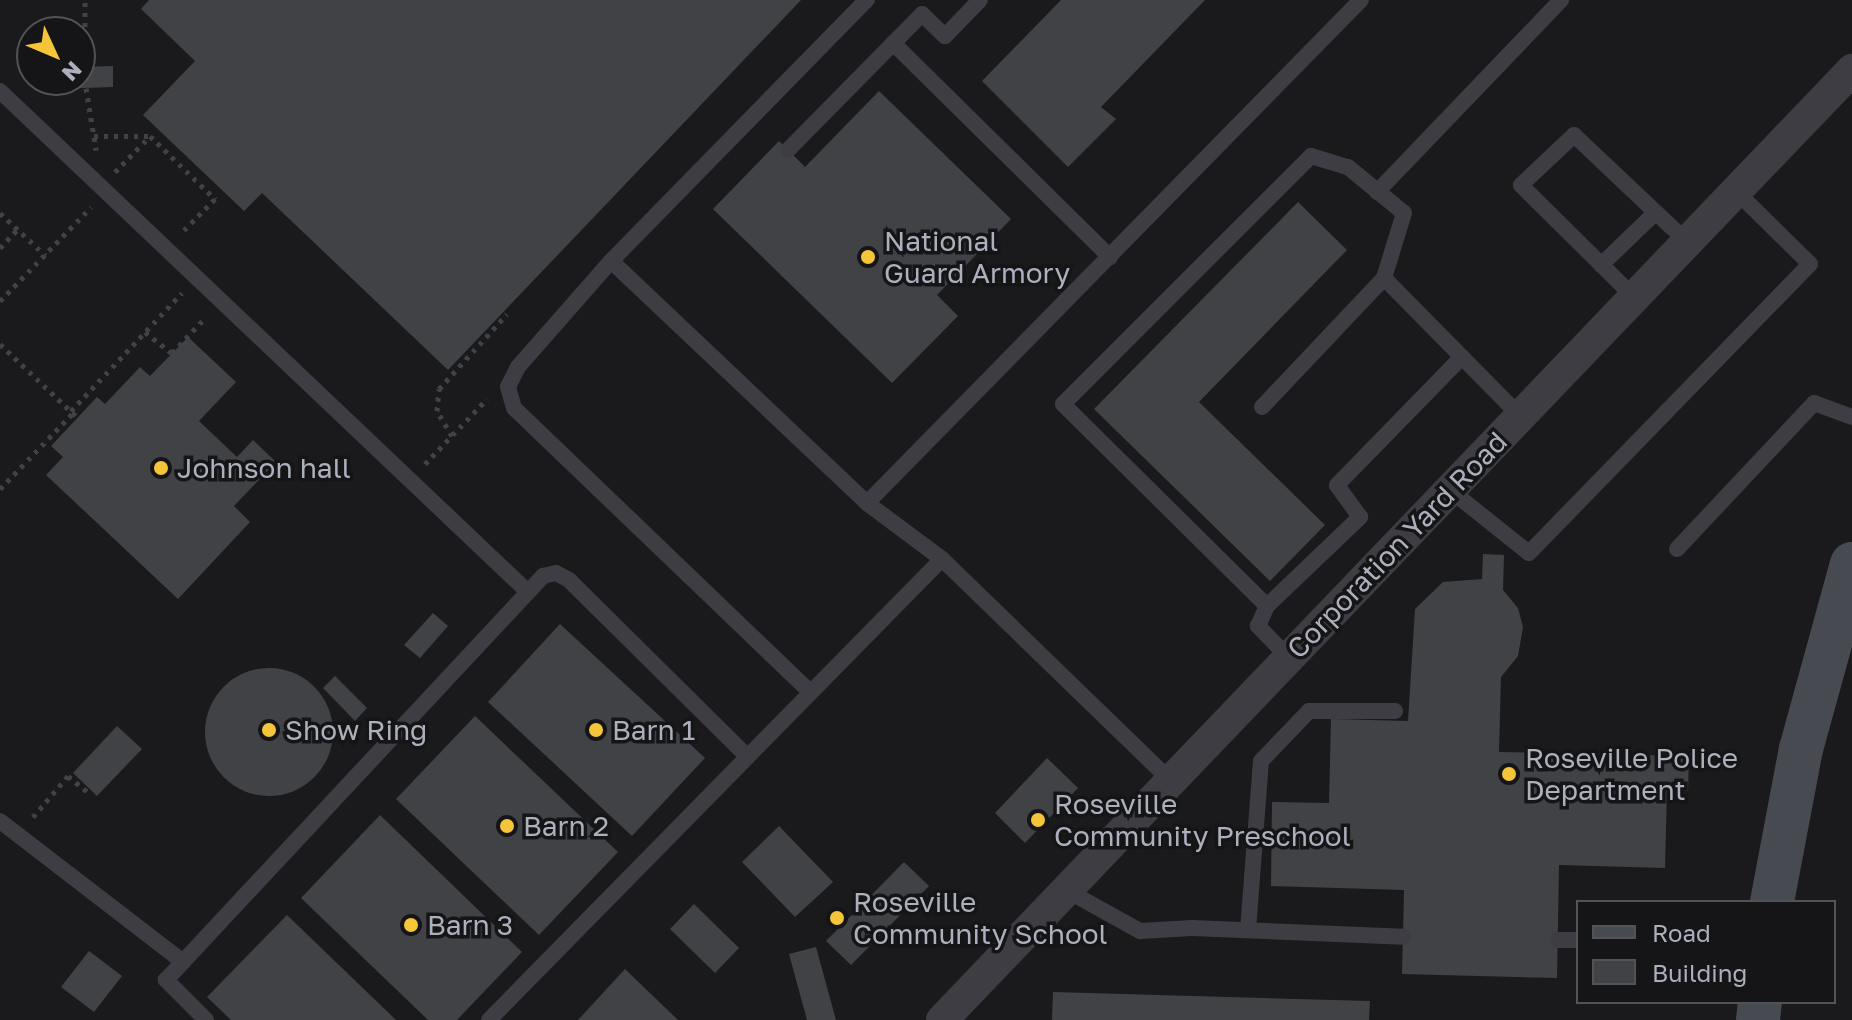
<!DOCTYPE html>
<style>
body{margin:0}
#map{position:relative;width:1852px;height:1020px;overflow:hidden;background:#1a1a1c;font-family:"Golos Text",sans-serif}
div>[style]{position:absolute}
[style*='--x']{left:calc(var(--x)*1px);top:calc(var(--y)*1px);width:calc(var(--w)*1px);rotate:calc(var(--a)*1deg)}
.building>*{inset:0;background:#414246}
.round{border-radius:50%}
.path>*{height:5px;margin-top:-2.5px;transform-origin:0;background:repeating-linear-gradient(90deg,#414248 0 4px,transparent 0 10px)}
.lane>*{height:16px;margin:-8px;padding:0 8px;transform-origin:8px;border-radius:8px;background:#3d3d43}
.street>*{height:32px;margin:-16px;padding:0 16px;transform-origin:16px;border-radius:16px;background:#3d3d43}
.secondary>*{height:44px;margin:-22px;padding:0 22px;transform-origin:22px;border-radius:22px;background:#484a51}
.dots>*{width:22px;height:22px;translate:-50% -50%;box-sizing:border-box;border:4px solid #151517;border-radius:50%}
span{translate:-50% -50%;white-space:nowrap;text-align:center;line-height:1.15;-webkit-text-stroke:7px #151517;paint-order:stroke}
.poi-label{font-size:28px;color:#acb0bc}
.left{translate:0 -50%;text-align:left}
.street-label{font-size:28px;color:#acb0bc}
.legend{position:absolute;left:1576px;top:900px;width:260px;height:104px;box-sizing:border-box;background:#151517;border:2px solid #515359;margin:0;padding:10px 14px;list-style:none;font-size:24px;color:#acb0bc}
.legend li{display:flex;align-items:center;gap:16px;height:40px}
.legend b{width:40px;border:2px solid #515359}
.north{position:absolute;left:16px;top:16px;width:80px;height:80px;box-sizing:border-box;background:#151517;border:2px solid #515359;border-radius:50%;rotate:134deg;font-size:22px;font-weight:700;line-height:32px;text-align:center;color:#acb0bc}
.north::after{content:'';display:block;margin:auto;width:28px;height:36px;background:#f4c539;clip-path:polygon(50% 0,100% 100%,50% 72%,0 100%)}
</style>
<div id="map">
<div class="building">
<div style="clip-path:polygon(149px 0,801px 0,448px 370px,262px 193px,244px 211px,143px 115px,195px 61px,141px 9px)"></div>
<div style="clip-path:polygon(1061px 0,1205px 0,1101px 107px,1116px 119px,1068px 167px,982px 81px)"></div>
<div style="clip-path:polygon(113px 66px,113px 87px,55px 89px,55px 80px,80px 80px,80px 67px)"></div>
<div style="clip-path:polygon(879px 91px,1011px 219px,937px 295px,958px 316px,892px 383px,713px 209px,779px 141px,805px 167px)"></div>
<div style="clip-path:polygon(1298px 202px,1347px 250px,1199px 402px,1325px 525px,1270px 581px,1094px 409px)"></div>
<div style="clip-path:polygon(188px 337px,236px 382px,199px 421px,237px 457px,253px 440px,276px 462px,234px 506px,250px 522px,178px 599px,46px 475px,63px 457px,51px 446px,97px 397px,105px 404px,140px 367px,150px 376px)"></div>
<div style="clip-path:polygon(1483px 554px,1504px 555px,1503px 590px,1518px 608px,1523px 627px,1518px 656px,1501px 677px,1499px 752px,1689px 756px,1688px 791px,1667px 791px,1665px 868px,1559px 865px,1557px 978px,1402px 974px,1404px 890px,1271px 886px,1272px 802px,1329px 803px,1331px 719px,1408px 721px,1415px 609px,1443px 582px,1482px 579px)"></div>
<div style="clip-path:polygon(433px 613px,448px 626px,420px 658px,404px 645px)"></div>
<div style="clip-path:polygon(560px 624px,705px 758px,632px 836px,488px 702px)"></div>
<div class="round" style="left:205px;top:668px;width:128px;height:128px"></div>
<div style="clip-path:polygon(335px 676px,367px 708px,355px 721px,323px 688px)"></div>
<div style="clip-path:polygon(475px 716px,618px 852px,539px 935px,396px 799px)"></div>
<div style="clip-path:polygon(117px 726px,142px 749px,97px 796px,73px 773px)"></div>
<div style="clip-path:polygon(1047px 758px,1078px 788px,1025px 843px,995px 813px)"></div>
<div style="clip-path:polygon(380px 815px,522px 952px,457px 1020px,428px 1020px,301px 898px)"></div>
<div style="clip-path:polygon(779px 826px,833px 882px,795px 917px,742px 862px)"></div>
<div style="clip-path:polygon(904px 862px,929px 886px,851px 965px,826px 941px)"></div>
<div style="clip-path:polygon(694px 904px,739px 948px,715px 973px,670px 929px)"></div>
<div style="clip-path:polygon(287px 915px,396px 1020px,231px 1020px,207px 997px)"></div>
<div style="clip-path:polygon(816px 947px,836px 1020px,807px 1020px,789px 954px)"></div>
<div style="clip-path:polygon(89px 951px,122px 976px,94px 1012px,61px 987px)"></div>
<div style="clip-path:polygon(625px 969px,678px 1020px,578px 1020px)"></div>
<div style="clip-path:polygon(1053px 992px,1370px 1001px,1369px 1020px,1052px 1020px)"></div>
</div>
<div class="path">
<div style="--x:85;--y:66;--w:66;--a:-90"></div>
<div style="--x:86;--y:88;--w:63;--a:80.8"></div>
<div style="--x:94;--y:136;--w:55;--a:0"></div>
<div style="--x:115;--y:172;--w:50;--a:-45.8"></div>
<div style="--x:150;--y:136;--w:91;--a:44.1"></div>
<div style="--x:215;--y:199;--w:49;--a:135"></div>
<div style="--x:0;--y:213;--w:62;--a:43"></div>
<div style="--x:0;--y:248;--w:26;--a:-47"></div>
<div style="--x:0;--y:301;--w:131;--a:-45.9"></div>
<div style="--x:145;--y:332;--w:34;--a:38"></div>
<div style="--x:172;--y:353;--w:48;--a:-46.7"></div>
<div style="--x:0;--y:344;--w:108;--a:43.5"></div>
<div style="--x:71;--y:411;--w:162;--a:-46.8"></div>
<div style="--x:452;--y:436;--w:29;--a:-121"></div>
<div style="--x:437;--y:411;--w:22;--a:-85"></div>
<div style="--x:439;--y:389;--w:101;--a:-47.8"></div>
<div style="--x:425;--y:464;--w:90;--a:-46.4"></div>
<div style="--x:0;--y:489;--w:105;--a:-46.2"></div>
<div style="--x:33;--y:817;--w:54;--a:-49.5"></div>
<div style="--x:68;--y:776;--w:28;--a:39"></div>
</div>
<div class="lane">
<div style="--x:893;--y:43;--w:305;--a:44.6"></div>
<div style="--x:0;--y:91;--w:728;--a:43.5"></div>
<div style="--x:788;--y:150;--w:191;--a:-45.4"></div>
<div style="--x:922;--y:14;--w:32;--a:44"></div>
<div style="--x:945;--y:36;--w:50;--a:-45.8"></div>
<div style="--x:1377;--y:192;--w:266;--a:-46.2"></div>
<div style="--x:611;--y:261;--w:141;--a:131.3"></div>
<div style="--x:518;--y:367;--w:22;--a:117"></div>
<div style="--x:508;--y:387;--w:22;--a:74"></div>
<div style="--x:514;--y:408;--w:410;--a:43.8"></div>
<div style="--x:1601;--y:265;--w:75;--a:-43.9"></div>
<div style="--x:1634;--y:297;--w:159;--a:-135.3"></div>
<div style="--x:1521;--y:185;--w:73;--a:-43.3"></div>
<div style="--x:1574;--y:135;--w:156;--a:43.4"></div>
<div style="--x:1262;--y:407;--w:178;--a:-46.6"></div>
<div style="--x:1384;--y:278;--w:194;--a:45.4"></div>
<div style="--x:1450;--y:490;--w:101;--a:38.6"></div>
<div style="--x:1529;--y:553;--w:403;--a:-45.8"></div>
<div style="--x:1810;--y:264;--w:104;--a:-135.4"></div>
<div style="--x:867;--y:503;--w:352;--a:-136.6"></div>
<div style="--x:611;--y:261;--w:366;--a:-45.6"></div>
<div style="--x:1677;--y:549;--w:200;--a:-46.8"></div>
<div style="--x:1814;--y:403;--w:40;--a:20.2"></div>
<div style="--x:1267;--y:606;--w:287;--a:-135.3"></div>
<div style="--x:1063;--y:404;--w:351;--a:-45"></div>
<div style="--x:1311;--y:156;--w:39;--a:17"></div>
<div style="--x:1348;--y:167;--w:72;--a:39.4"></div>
<div style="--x:1404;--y:213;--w:68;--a:107.1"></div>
<div style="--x:1289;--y:658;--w:45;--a:-134.1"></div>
<div style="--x:1258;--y:626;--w:22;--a:-66"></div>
<div style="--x:1267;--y:606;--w:129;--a:-43.7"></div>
<div style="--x:1360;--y:517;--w:39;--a:-126"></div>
<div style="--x:1337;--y:485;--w:179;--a:-45.7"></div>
<div style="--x:1171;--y:781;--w:319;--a:-135.9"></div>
<div style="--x:942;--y:559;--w:94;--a:-143.3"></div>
<div style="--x:867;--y:503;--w:705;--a:-45.52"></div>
<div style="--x:0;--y:821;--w:231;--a:37.6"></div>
<div style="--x:1066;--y:890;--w:85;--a:29"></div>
<div style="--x:1140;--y:931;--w:52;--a:-3.3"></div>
<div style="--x:1192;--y:928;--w:211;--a:2.4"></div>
<div style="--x:1248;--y:930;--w:169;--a:-85.6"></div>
<div style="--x:1261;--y:761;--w:69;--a:-46.2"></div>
<div style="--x:1309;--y:711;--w:86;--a:0"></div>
<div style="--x:1558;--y:940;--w:20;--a:0"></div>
<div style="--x:206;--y:1020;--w:57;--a:-135"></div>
<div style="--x:166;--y:980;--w:553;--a:-46.98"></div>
<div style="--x:543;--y:576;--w:13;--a:-13"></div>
<div style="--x:556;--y:573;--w:15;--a:28"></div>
<div style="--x:569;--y:580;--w:250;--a:44.7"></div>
<div style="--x:489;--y:1020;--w:646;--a:-45.5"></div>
</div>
<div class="street">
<div style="--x:942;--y:1020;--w:1316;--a:-46.23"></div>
</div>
<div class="secondary">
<div style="--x:1772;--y:902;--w:156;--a:-79.3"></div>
<div style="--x:1801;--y:749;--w:192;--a:-74.6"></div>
<div style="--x:1758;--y:1020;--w:18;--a:-84"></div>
</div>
<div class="dots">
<div style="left:868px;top:257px;background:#f4c539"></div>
<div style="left:161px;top:468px;background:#f4c539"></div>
<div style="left:269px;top:730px;background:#f4c539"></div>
<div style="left:596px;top:730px;background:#f4c539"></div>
<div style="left:1509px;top:774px;background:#f4c539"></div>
<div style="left:1038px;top:820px;background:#f4c539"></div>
<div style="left:507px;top:826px;background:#f4c539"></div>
<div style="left:837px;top:918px;background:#f4c539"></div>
<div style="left:411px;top:925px;background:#f4c539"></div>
</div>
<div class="poi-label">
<span class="left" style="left:884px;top:257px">National<br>Guard Armory</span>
<span class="left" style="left:177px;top:468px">Johnson hall</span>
<span class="left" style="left:285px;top:730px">Show Ring</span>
<span class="left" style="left:612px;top:730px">Barn 1</span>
<span class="left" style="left:1525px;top:774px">Roseville Police<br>Department</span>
<span class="left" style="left:1054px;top:820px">Roseville<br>Community Preschool</span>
<span class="left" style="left:523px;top:826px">Barn 2</span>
<span class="left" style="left:853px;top:918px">Roseville<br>Community School</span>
<span class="left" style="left:427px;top:925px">Barn 3</span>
</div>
<div class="street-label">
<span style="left:1397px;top:545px;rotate:-46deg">Corporation Yard Road</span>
</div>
<ul class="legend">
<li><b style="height:10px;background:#484a51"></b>Road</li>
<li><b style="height:22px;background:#414246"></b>Building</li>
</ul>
<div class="north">N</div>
</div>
